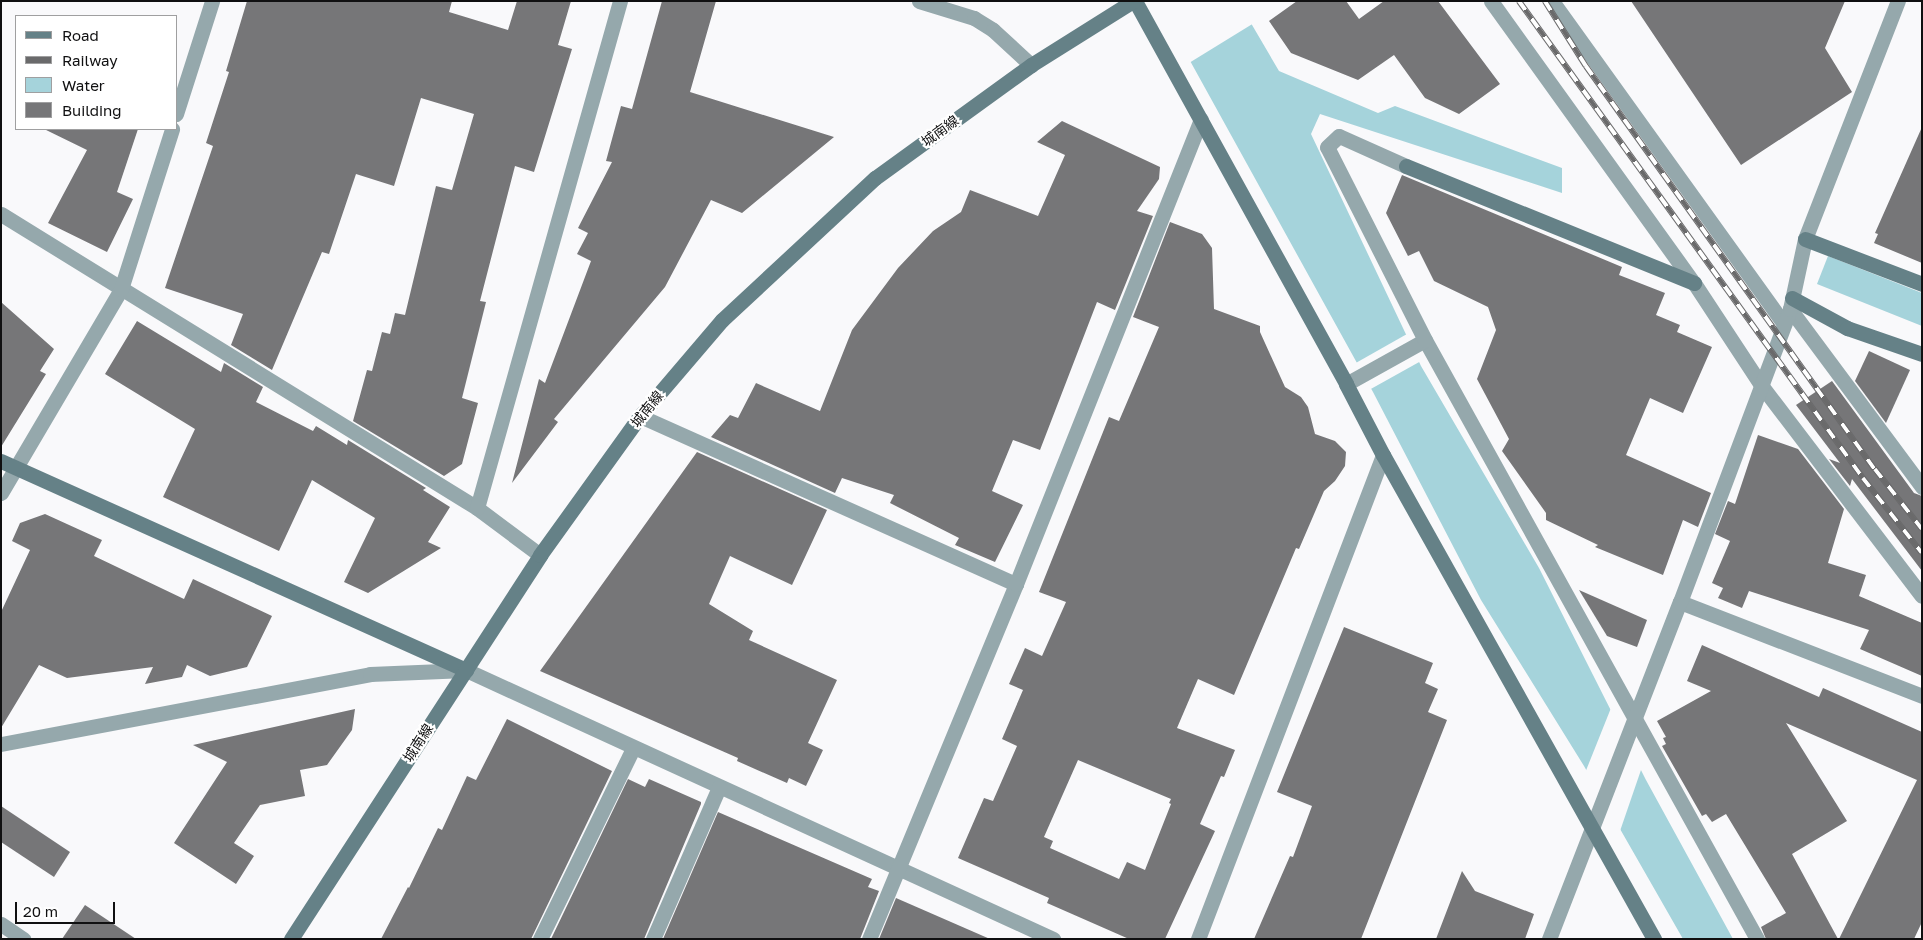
<!DOCTYPE html>
<meta charset="utf-8">
<style>
body{margin:0}
#map{position:relative;width:1923px;height:940px;overflow:hidden;background:#f9f9fb;font-family:"Golos Text","Noto Sans JP",sans-serif}
div>[style]{position:absolute}
[style*='--x']{left:calc(var(--x)*1px);top:calc(var(--y)*1px);width:calc(var(--w)*1px);rotate:calc(var(--a)*1deg)}
.water>*{inset:0;background:#a5d3db}
.pier>*{inset:0;background:#f9f9fb}
.building>*{inset:0;background:#767678}
.lane>*{height:15px;margin:-7.5px;padding:0 7.5px;transform-origin:7.5px;border-radius:7.5px;background:#95a8ac}
.street>*{height:15px;margin:-7.5px;padding:0 7.5px;transform-origin:7.5px;border-radius:7.5px;background:#95a8ac}
.secondary>*{height:15px;margin:-7.5px;padding:0 7.5px;transform-origin:7.5px;border-radius:7.5px;background:#658187}
.rail>*{height:5.5px;margin-top:-2.75px;transform-origin:0;background:repeating-linear-gradient(90deg,#fff 0 11px,#6a6a6b 0 22px);box-sizing:border-box;border-block:1px solid #6a6a6b}
span{translate:-50% -50%;white-space:nowrap;text-align:center;line-height:1.15;-webkit-text-stroke:4.5px #fff;paint-order:stroke}
.street-label{font-size:14px;color:#101011}
.frame{position:absolute;inset:0;border:2px solid #101011;pointer-events:none}
.legend{position:absolute;left:15px;top:15px;width:162px;height:115px;box-sizing:border-box;background:#fff;border:1px solid #9f9fa0;margin:0;padding:6px 9px;list-style:none;font-size:15px;color:#101011}
.legend li{display:flex;align-items:center;gap:10px;height:25px}
.legend b{width:25px;border:1px solid #9f9fa0}
.scale{position:absolute;left:15px;top:902px;width:100px;height:22px;box-sizing:border-box;border:2px solid #101011;border-top:0;padding-left:6px;font-size:15px;line-height:18px;white-space:nowrap;color:#101011;-webkit-text-stroke:4px #fff;paint-order:stroke}
</style>
<div id="map">
<div class="water">
<div style="clip-path:polygon(1157px 1px,1238px 1px,1279px 71px,1378px 113px,1395px 106px,1562px 168px,1562px 193px,1320px 114px,1311px 134px,1421px 366px,1539px 568px,1646px 780px,1733px 939px,1683px 939px,1584px 766px,1481px 600px,1373px 392px)"></div>
<div style="clip-path:polygon(1828px 256px,1922px 293px,1922px 326px,1817px 284px)"></div>
</div>
<div class="pier">
<div style="clip-path:polygon(1155px 1px,1241px 1px,1254px 23px,1189px 63px)"></div>
<div style="clip-path:polygon(1407px 334px,1421px 361px,1369px 390px,1354px 364px)"></div>
<div style="clip-path:polygon(1611px 708px,1642px 767px,1619px 834px,1585px 773px)"></div>
</div>
<div class="building">
<div style="clip-path:polygon(247px 1px,452px 1px,449px 12px,508px 30px,517px 1px,571px 1px,558px 45px,572px 49px,534px 172px,515px 166px,480px 301px,486px 302px,462px 398px,478px 403px,462px 464px,444px 476px,353px 421px,367px 370px,372px 371px,382px 332px,390px 334px,395px 313px,405px 315px,436px 186px,452px 190px,474px 114px,421px 98px,394px 186px,356px 174px,329px 254px,322px 252px,272px 370px,231px 345px,243px 314px,165px 288px,213px 146px,206px 143px,229px 72px,226px 71px)"></div>
<div style="clip-path:polygon(662px 1px,716px 1px,690px 92px,834px 137px,742px 213px,711px 200px,665px 287px,554px 419px,558px 422px,512px 483px,539px 379px,545px 383px,591px 261px,577px 254px,588px 233px,578px 228px,612px 162px,606px 161px,621px 106px,632px 109px)"></div>
<div style="clip-path:polygon(1297px 1px,1346px 1px,1359px 19px,1384px 1px,1438px 1px,1500px 84px,1459px 114px,1425px 98px,1394px 55px,1358px 80px,1291px 53px,1269px 21px)"></div>
<div style="clip-path:polygon(1631px 1px,1845px 1px,1825px 48px,1852px 92px,1741px 165px)"></div>
<div style="clip-path:polygon(1062px 121px,1160px 167px,1159px 179px,1137px 211px,1153px 216px,1115px 310px,1097px 302px,1040px 450px,1013px 440px,992px 491px,1023px 505px,995px 562px,955px 545px,959px 538px,890px 503px,894px 495px,842px 478px,835px 493px,711px 437px,730px 415px,738px 418px,756px 383px,820px 411px,852px 330px,898px 268px,933px 231px,961px 212px,970px 190px,1038px 216px,1065px 155px,1037px 142px)"></div>
<div style="clip-path:polygon(1922px 127px,1922px 263px,1874px 243px,1878px 234px,1875px 233px)"></div>
<div style="clip-path:polygon(44px 129px,138px 129px,117px 192px,133px 199px,107px 252px,48px 223px,87px 150px)"></div>
<div style="clip-path:polygon(1402px 175px,1622px 267px,1619px 275px,1665px 293px,1656px 315px,1680px 325px,1677px 332px,1712px 347px,1683px 413px,1650px 398px,1626px 455px,1711px 493px,1698px 527px,1683px 520px,1663px 575px,1595px 547px,1598px 545px,1546px 520px,1546px 513px,1502px 451px,1509px 439px,1477px 379px,1496px 330px,1488px 307px,1434px 281px,1419px 251px,1408px 256px,1386px 213px)"></div>
<div style="clip-path:polygon(evenodd,1170px 222px,1202px 234px,1212px 248px,1214px 309px,1260px 326px,1260px 332px,1285px 387px,1301px 397px,1308px 407px,1315px 434px,1335px 441px,1346px 452px,1345px 466px,1335px 481px,1324px 491px,1299px 549px,1296px 548px,1234px 695px,1198px 679px,1177px 728px,1235px 750px,1224px 777px,1221px 776px,1200px 824px,1215px 831px,1165px 939px,1129px 939px,1047px 903px,1049px 898px,958px 858px,984px 798px,993px 801px,1017px 746px,1002px 739px,1023px 690px,1009px 684px,1025px 648px,1042px 656px,1066px 602px,1039px 592px,1109px 417px,1119px 421px,1159px 327px,1133px 317px,1170px 222px,1078px 760px,1171px 799px,1169px 803px,1171px 804px,1145px 870px,1127px 862px,1119px 879px,1050px 848px,1053px 841px,1044px 837px,1078px 760px)"></div>
<div style="clip-path:polygon(1px 302px,54px 349px,40px 371px,46px 374px,1px 447px)"></div>
<div style="clip-path:polygon(137px 321px,221px 372px,224px 363px,263px 387px,256px 402px,313px 431px,316px 426px,347px 445px,348px 440px,426px 488px,423px 490px,450px 507px,428px 542px,441px 548px,368px 593px,344px 582px,375px 518px,312px 480px,279px 551px,163px 497px,195px 429px,105px 374px)"></div>
<div style="clip-path:polygon(1869px 351px,1910px 370px,1886px 423px,1855px 381px)"></div>
<div style="clip-path:polygon(1832px 381px,1914px 493px,1922px 496px,1922px 571px,1852px 479px,1850px 486px,1829px 459px,1840px 463px,1796px 405px)"></div>
<div style="clip-path:polygon(1758px 435px,1798px 449px,1844px 509px,1828px 563px,1866px 575px,1859px 596px,1922px 623px,1922px 676px,1860px 649px,1869px 630px,1749px 591px,1742px 608px,1718px 598px,1723px 588px,1712px 583px,1730px 541px,1715px 534px,1728px 501px,1735px 504px)"></div>
<div style="clip-path:polygon(697px 452px,827px 510px,792px 585px,730px 556px,709px 604px,753px 631px,749px 640px,837px 680px,808px 743px,823px 750px,806px 786px,789px 778px,787px 783px,737px 761px,738px 758px,540px 671px)"></div>
<div style="clip-path:polygon(45px 514px,102px 540px,94px 556px,184px 599px,193px 579px,272px 616px,247px 667px,210px 676px,187px 665px,182px 677px,145px 684px,153px 667px,67px 678px,39px 665px,1px 728px,1px 612px,30px 550px,12px 541px,20px 523px)"></div>
<div style="clip-path:polygon(1579px 590px,1647px 620px,1637px 647px,1607px 636px)"></div>
<div style="clip-path:polygon(1344px 627px,1433px 663px,1425px 683px,1438px 689px,1428px 712px,1447px 720px,1361px 939px,1254px 939px,1290px 856px,1293px 857px,1312px 806px,1277px 792px)"></div>
<div style="clip-path:polygon(1702px 645px,1819px 697px,1823px 688px,1922px 732px,1922px 922px,1914px 939px,1839px 939px,1917px 780px,1786px 723px,1847px 821px,1792px 854px,1838px 939px,1766px 939px,1761px 927px,1786px 913px,1726px 814px,1712px 822px,1706px 814px,1702px 816px,1662px 746px,1666px 744px,1663px 738px,1666px 737px,1657px 721px,1711px 691px,1687px 681px)"></div>
<div style="clip-path:polygon(355px 709px,352px 730px,327px 765px,300px 770px,305px 796px,260px 805px,234px 843px,254px 856px,236px 884px,174px 843px,227px 762px,193px 745px)"></div>
<div style="clip-path:polygon(507px 719px,612px 771px,531px 939px,381px 939px,408px 887px,409px 888px,438px 828px,442px 830px,467px 776px,476px 780px)"></div>
<div style="clip-path:polygon(628px 779px,645px 787px,649px 779px,701px 802px,701px 804px,644px 939px,551px 939px)"></div>
<div style="clip-path:polygon(1px 806px,70px 852px,54px 877px,1px 842px)"></div>
<div style="clip-path:polygon(718px 812px,872px 879px,868px 887px,879px 891px,860px 939px,663px 939px)"></div>
<div style="clip-path:polygon(1462px 871px,1475px 891px,1534px 914px,1525px 939px,1436px 939px)"></div>
<div style="clip-path:polygon(896px 898px,990px 939px,879px 939px)"></div>
<div style="clip-path:polygon(85px 905px,136px 939px,62px 939px)"></div>
</div>
<div class="lane">
<div style="--x:1;--y:214;--w:559;--a:31.7"></div>
</div>
<div class="street">
<div style="--x:919;--y:1;--w:58;--a:17.2"></div>
<div style="--x:974;--y:18;--w:22;--a:32"></div>
<div style="--x:993;--y:30;--w:52;--a:42.6"></div>
<div style="--x:1491;--y:1;--w:347;--a:54.3"></div>
<div style="--x:1694;--y:283;--w:122;--a:56.7"></div>
<div style="--x:1761;--y:385;--w:265;--a:52.7"></div>
<div style="--x:1552;--y:1;--w:396;--a:54.3"></div>
<div style="--x:176;--y:114;--w:119;--a:-72.3"></div>
<div style="--x:1790;--y:309;--w:222;--a:53.4"></div>
<div style="--x:1425;--y:340;--w:685;--a:61"></div>
<div style="--x:1346;--y:384;--w:90;--a:-29.1"></div>
<div style="--x:1425;--y:340;--w:216;--a:-116.9"></div>
<div style="--x:1327;--y:147;--w:16;--a:-43"></div>
<div style="--x:1339;--y:136;--w:73;--a:24.1"></div>
<div style="--x:640;--y:416;--w:412;--a:24.1"></div>
<div style="--x:1;--y:493;--w:237;--a:-59.5"></div>
<div style="--x:121;--y:289;--w:168;--a:-72.3"></div>
<div style="--x:540;--y:555;--w:79;--a:-143.3"></div>
<div style="--x:477;--y:508;--w:527;--a:-74.25"></div>
<div style="--x:1680;--y:602;--w:260;--a:21.2"></div>
<div style="--x:1;--y:744;--w:376;--a:-10.7"></div>
<div style="--x:370;--y:674;--w:96;--a:-2.4"></div>
<div style="--x:466;--y:670;--w:646;--a:24.62"></div>
<div style="--x:1;--y:924;--w:27;--a:34"></div>
<div style="--x:540;--y:939;--w:212;--a:-64"></div>
<div style="--x:653;--y:939;--w:166;--a:-66.5"></div>
<div style="--x:869;--y:939;--w:384;--a:-67.5"></div>
<div style="--x:1016;--y:584;--w:500;--a:-68.3"></div>
<div style="--x:1198;--y:939;--w:518;--a:-69.08"></div>
<div style="--x:1549;--y:939;--w:362;--a:-68.8"></div>
<div style="--x:1680;--y:602;--w:313;--a:-69.4"></div>
<div style="--x:1790;--y:309;--w:72;--a:-77.9"></div>
<div style="--x:1805;--y:239;--w:256;--a:-68.7"></div>
</div>
<div class="secondary">
<div style="--x:1135;--y:1;--w:437;--a:61.1"></div>
<div style="--x:1346;--y:384;--w:80;--a:62.5"></div>
<div style="--x:1383;--y:455;--w:555;--a:60.75"></div>
<div style="--x:1406;--y:166;--w:311;--a:22.1"></div>
<div style="--x:1805;--y:239;--w:125;--a:21"></div>
<div style="--x:1792;--y:298;--w:63;--a:28.6"></div>
<div style="--x:1847;--y:328;--w:79;--a:19.1"></div>
<div style="--x:1;--y:461;--w:510;--a:24.2"></div>
<div style="--x:291;--y:939;--w:458;--a:-57"></div>
<div style="--x:540;--y:555;--w:171;--a:-54.3"></div>
<div style="--x:640;--y:416;--w:126;--a:-49.5"></div>
<div style="--x:722;--y:320;--w:209;--a:-42.9"></div>
<div style="--x:875;--y:178;--w:193;--a:-35.9"></div>
<div style="--x:1031;--y:65;--w:120;--a:-32.1"></div>
</div>
<div class="rail">
<div style="--x:1519;--y:1;--w:588;--a:54.2"></div>
<div style="--x:1863;--y:478;--w:95;--a:51.8"></div>
<div style="--x:1545;--y:1;--w:77;--a:57.8"></div>
<div style="--x:1586;--y:66;--w:496;--a:54.4"></div>
<div style="--x:1875;--y:469;--w:76;--a:51.9"></div>
</div>
<div class="street-label">
<span style="left:940px;top:131px;rotate:-36deg">城南線</span>
<span style="left:647px;top:409px;rotate:-51deg">城南線</span>
<span style="left:418px;top:743px;rotate:-57deg">城南線</span>
</div>
<div class="frame"></div>
<ul class="legend">
<li><b style="height:6px;background:#658187"></b>Road</li>
<li><b style="height:6px;background:#6a6a6b"></b>Railway</li>
<li><b style="height:14px;background:#a5d3db"></b>Water</li>
<li><b style="height:14px;background:#767678"></b>Building</li>
</ul>
<div class="scale">20 m</div>
</div>
